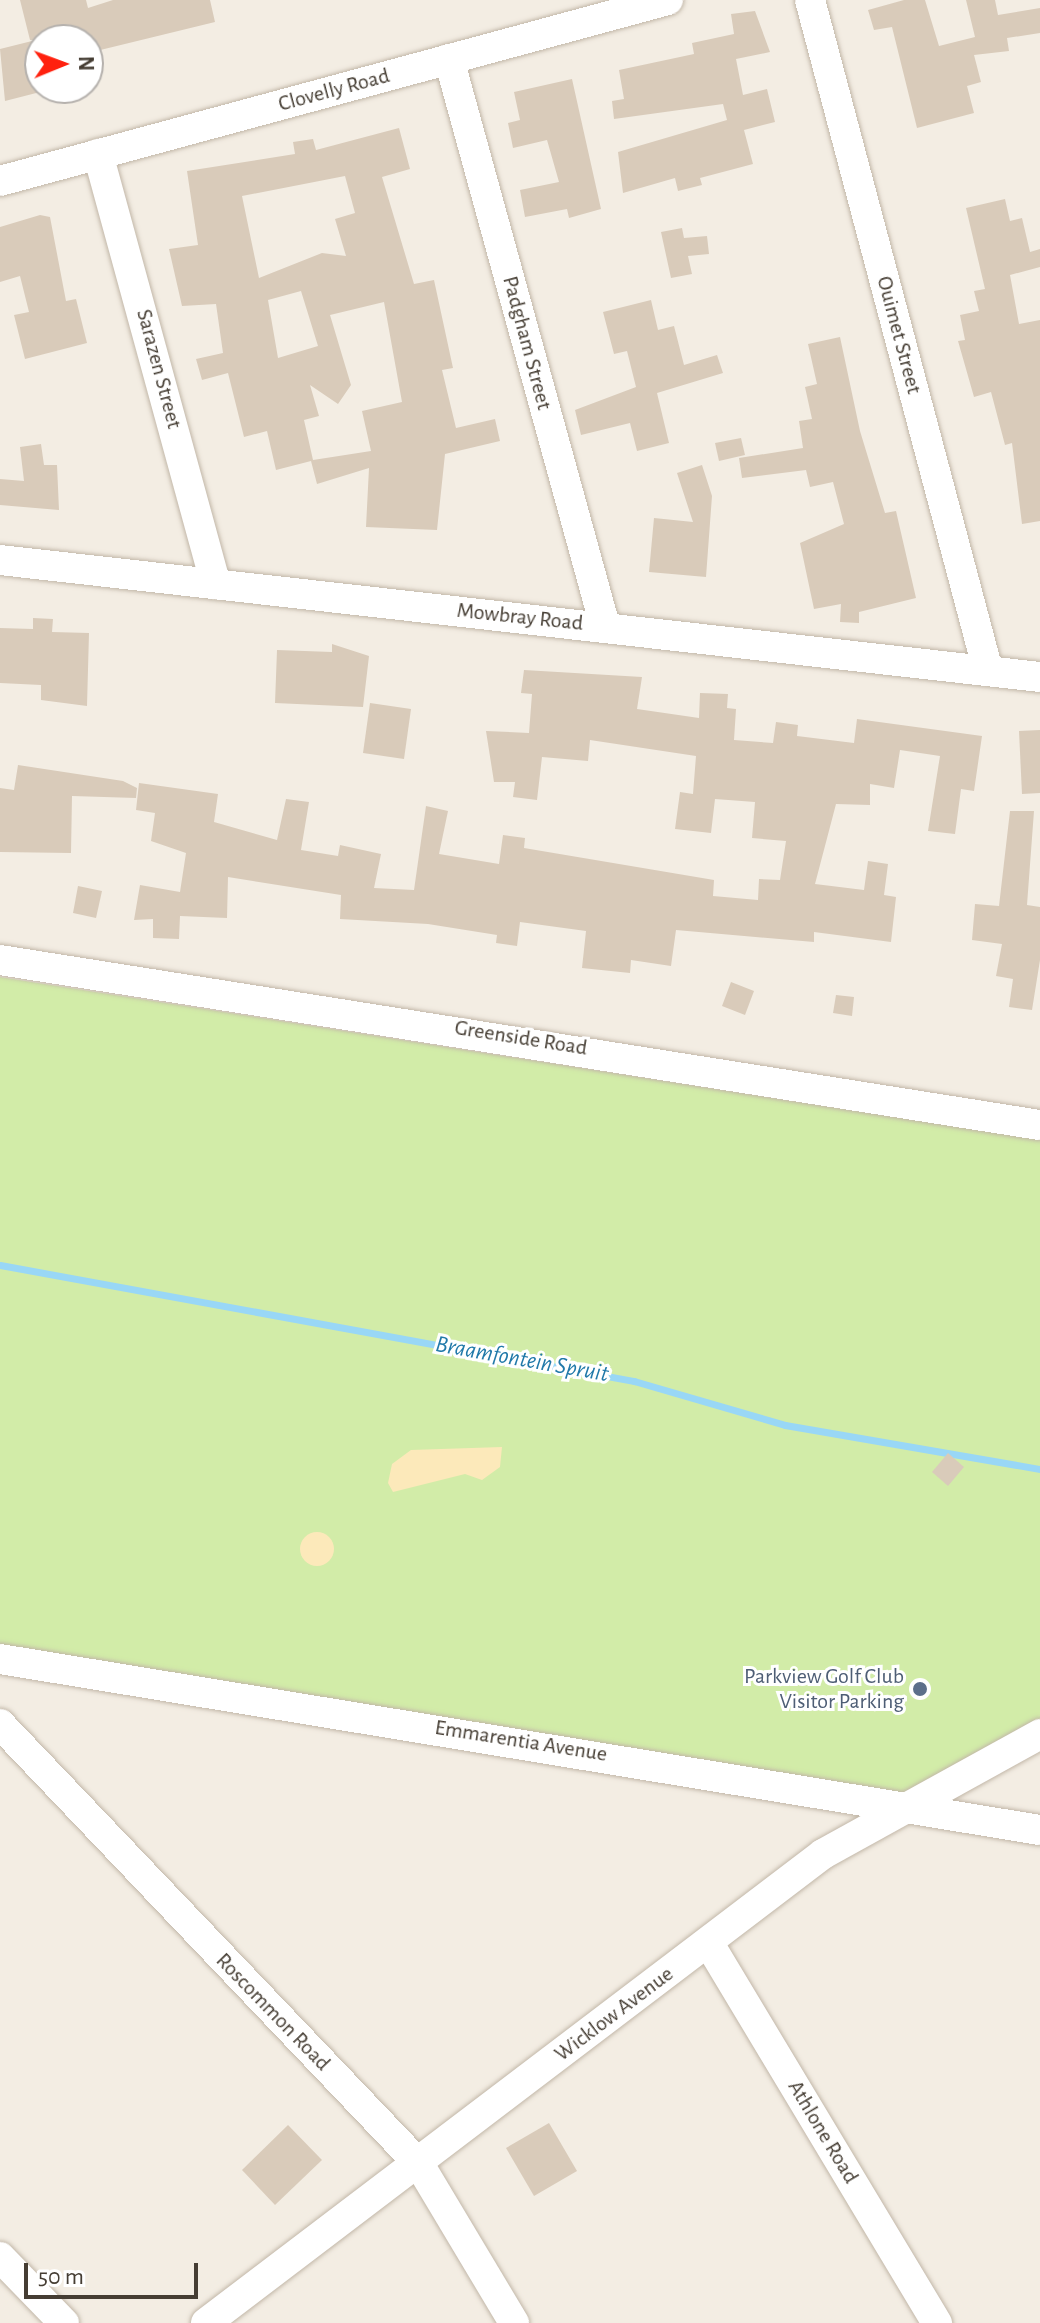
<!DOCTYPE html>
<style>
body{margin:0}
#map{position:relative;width:1040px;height:2323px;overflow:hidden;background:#f3ede3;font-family:"Alegreya Sans",sans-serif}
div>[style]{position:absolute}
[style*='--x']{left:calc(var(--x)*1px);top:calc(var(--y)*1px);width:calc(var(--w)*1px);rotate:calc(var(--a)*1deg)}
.green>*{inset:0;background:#d2eca8}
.sand>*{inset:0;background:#fce9ba}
.round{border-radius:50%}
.stream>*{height:7px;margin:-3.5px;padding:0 3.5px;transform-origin:3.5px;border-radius:3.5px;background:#99d7f6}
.building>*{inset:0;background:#d9cbba}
.roads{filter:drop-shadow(0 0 2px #c2b7a8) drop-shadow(0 0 2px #c2b7a8)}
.minor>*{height:30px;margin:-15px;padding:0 15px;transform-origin:15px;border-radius:15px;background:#fff}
.dots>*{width:22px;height:22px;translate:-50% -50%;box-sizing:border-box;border:4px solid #fff;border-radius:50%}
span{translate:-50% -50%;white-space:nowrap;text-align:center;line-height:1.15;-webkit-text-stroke:6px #fff;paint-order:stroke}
.street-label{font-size:22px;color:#453d33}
.service-label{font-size:22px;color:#4e5e75}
.right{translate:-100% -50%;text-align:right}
.water-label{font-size:24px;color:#2179a9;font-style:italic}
.north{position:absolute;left:24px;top:24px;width:80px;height:80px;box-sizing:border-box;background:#fff;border:2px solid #b5b1ad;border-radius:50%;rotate:89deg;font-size:22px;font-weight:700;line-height:32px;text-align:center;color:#453d33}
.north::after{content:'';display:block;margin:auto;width:28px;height:36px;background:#ff210e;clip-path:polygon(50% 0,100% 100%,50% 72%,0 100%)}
.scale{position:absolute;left:24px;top:2263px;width:174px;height:36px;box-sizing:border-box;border:4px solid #453d33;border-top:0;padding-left:10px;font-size:24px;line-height:28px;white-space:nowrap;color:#453d33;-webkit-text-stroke:6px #fff;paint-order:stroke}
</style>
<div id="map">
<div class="green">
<div style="clip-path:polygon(0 977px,1040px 1140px,1040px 1724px,894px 1811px,0 1662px)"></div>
</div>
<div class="sand">
<div style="clip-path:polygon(502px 1447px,500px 1467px,482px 1480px,465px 1474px,393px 1492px,388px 1483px,392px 1464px,411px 1450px)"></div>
<div class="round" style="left:300px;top:1532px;width:34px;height:34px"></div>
</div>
<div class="stream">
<div style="--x:0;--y:1265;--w:645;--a:10.37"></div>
<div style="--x:634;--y:1381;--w:157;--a:16.2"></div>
<div style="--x:785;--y:1425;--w:259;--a:9.8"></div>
</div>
<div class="building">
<div style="clip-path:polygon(20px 0,86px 0,88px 8px,113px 0,210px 0,215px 22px,88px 53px,88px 40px,40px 40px,44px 91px,5px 101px,0 49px,36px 40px,30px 40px)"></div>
<div style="clip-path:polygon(904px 0,925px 0,939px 46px,975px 37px,966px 0,995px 0,998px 15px,1040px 8px,1040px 33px,1007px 38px,1009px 51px,974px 55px,981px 82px,967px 86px,974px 113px,917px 128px,892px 27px,874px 30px,868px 10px)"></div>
<div style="clip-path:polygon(755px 11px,770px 52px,736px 59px,743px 95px,767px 89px,775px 122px,744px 130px,753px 164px,700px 178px,702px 185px,678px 191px,675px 178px,623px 193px,618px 152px,727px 120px,723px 104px,614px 119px,612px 101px,624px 99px,619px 70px,694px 54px,692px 43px,734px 34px,731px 14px)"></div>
<div style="clip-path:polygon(572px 79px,601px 209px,569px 218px,567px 209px,525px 217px,520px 190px,559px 182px,547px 140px,513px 148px,508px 123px,520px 120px,514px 92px)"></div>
<div style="clip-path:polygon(evenodd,399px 128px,410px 169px,382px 177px,414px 284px,434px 280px,453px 368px,442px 370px,456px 428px,495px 419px,500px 441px,445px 454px,437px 530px,366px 527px,369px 468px,317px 484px,311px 461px,276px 470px,267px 431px,244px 437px,228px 373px,202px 380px,196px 359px,223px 353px,216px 304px,182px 306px,169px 249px,198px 245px,187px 171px,295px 154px,293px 142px,313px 139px,316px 150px,399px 128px,345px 176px,355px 213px,335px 219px,346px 256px,322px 253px,259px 278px,242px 196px,345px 176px,399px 128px,301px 291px,318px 346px,278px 358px,268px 300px,301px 291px,399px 128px,384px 302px,402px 402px,362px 411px,371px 451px,313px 460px,304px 420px,319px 416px,310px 385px,338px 404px,351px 385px,330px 315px,384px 302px)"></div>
<div style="clip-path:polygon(1005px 199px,1010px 221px,1022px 218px,1030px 252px,1040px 249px,1040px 267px,1010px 275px,1019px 324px,1040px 320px,1040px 521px,1022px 524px,1012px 443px,1005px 445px,991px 392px,974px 397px,958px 341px,965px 340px,960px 315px,979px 311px,974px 291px,985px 289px,966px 208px)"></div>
<div style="clip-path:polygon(40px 215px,50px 217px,66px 301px,76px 299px,87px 343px,25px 359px,14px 315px,29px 312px,20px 276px,0 282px,0 227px)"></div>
<div style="clip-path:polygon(682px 228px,684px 238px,707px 236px,709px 254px,688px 256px,692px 274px,671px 278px,661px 232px)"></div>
<div style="clip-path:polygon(651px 300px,658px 330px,674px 326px,684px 365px,717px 355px,723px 373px,657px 393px,669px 443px,637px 451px,630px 423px,581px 435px,575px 410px,636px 387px,627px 351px,614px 354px,603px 312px)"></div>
<div style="clip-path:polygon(840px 337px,860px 431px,885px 513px,896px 511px,916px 598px,859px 612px,859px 623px,840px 622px,841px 604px,814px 609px,800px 543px,844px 524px,833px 482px,810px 487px,806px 470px,742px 478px,739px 458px,803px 448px,799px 421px,812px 419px,805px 387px,817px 384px,808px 344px)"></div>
<div style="clip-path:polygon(741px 438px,745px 455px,719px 461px,715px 443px)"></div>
<div style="clip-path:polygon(41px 444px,44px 465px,57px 465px,59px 510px,0 505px,0 479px,24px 481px,20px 447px)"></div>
<div style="clip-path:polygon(702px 465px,712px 496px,706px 577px,649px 572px,654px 518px,693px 522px,677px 473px)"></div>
<div style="clip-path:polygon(33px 618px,53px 619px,52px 632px,89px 633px,87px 706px,41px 700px,41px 685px,0 683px,0 628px,33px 629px)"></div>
<div style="clip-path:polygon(332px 644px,369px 656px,363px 707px,275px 703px,277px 650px,332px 652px)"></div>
<div style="clip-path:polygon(524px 670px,642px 677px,637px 709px,699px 718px,700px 693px,728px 694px,727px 708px,736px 709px,734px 740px,773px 743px,776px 722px,798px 725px,797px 736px,854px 743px,857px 719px,982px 736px,974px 791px,961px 789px,955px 834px,928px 831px,940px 756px,900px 750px,894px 788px,870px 784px,870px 805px,836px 804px,815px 884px,864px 890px,868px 861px,888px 864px,884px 895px,896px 897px,891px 942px,814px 932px,814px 942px,676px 930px,671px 966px,631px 960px,630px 973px,582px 968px,586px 931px,520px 922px,517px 946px,496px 943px,497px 935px,428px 924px,340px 919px,341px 895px,228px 877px,227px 918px,180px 916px,179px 939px,153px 938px,153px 919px,134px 920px,140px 885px,180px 892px,186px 853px,151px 841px,155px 813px,136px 810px,139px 783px,218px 794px,214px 822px,277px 840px,286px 799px,309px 802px,301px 850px,338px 856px,340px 845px,381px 854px,374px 888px,414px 890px,426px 806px,448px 811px,439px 854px,499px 864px,503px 835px,525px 838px,524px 848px,714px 880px,713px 896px,758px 900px,759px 879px,780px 880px,786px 841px,752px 838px,755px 802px,715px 799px,711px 833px,675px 829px,680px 792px,693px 794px,696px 756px,590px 740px,588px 761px,542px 757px,537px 800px,513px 797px,515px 782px,494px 782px,486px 731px,529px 733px,532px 694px,521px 693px)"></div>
<div style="clip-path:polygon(370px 703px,411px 709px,404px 759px,363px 753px)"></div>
<div style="clip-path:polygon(1040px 730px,1040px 793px,1022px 794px,1019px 731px)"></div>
<div style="clip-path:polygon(18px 765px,123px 781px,137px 788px,136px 798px,72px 796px,71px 853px,0 852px,0 788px,14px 790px)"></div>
<div style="clip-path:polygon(1010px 811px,1034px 811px,1027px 905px,1040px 907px,1040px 960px,1032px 1010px,1009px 1007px,1013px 979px,996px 976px,1002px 944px,972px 940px,975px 904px,999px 906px)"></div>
<div style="clip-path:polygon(78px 886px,102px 891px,96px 918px,73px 913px)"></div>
<div style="clip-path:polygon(731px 982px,754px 991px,745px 1015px,722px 1006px)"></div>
<div style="clip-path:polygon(836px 995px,854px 997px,852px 1016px,833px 1013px)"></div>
<div style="clip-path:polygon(948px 1453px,964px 1467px,948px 1486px,932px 1472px)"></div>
<div style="clip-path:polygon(549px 2123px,577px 2171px,534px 2196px,506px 2148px)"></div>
<div style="clip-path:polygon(288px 2125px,322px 2160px,275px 2205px,242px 2170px)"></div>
</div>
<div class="roads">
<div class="minor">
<div style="--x:810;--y:0;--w:694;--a:75.14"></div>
<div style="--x:449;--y:59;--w:588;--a:74.62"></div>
<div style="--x:98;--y:154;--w:446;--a:74.7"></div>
<div style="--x:0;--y:181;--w:692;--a:-15.16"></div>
<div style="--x:0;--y:560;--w:1047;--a:6.42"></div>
<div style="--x:0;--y:960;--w:1053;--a:9.02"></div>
<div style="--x:0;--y:1659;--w:1054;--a:9.34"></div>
<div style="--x:0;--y:1724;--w:608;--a:46.4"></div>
<div style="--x:419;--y:2164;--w:185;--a:59.1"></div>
<div style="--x:708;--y:1942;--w:445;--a:59"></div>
<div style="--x:0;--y:2257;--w:92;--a:45.9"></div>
<div style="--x:206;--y:2323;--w:775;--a:-37.24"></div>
<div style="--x:823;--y:1854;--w:248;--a:-28.9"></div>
</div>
</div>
<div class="dots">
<div style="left:920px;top:1689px;background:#5c6f8a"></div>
</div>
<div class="street-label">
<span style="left:334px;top:90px;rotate:-15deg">Clovelly Road</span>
<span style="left:899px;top:335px;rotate:75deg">Ouimet Street</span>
<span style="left:527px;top:343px;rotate:75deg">Padgham Street</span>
<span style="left:159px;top:369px;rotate:75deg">Sarazen Street</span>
<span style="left:520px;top:617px;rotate:6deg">Mowbray Road</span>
<span style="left:521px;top:1038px;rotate:9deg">Greenside Road</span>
<span style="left:521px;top:1741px;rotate:9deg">Emmarentia Avenue</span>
<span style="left:273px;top:2012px;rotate:46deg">Roscommon Road</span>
<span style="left:614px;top:2014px;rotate:-37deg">Wicklow Avenue</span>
<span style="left:823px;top:2132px;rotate:59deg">Athlone Road</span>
</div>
<div class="service-label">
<span class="right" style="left:904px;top:1689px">Parkview Golf Club<br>Visitor Parking</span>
</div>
<div class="water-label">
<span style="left:522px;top:1360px;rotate:10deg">Braamfontein Spruit</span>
</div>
<div class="north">N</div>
<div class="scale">50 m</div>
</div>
